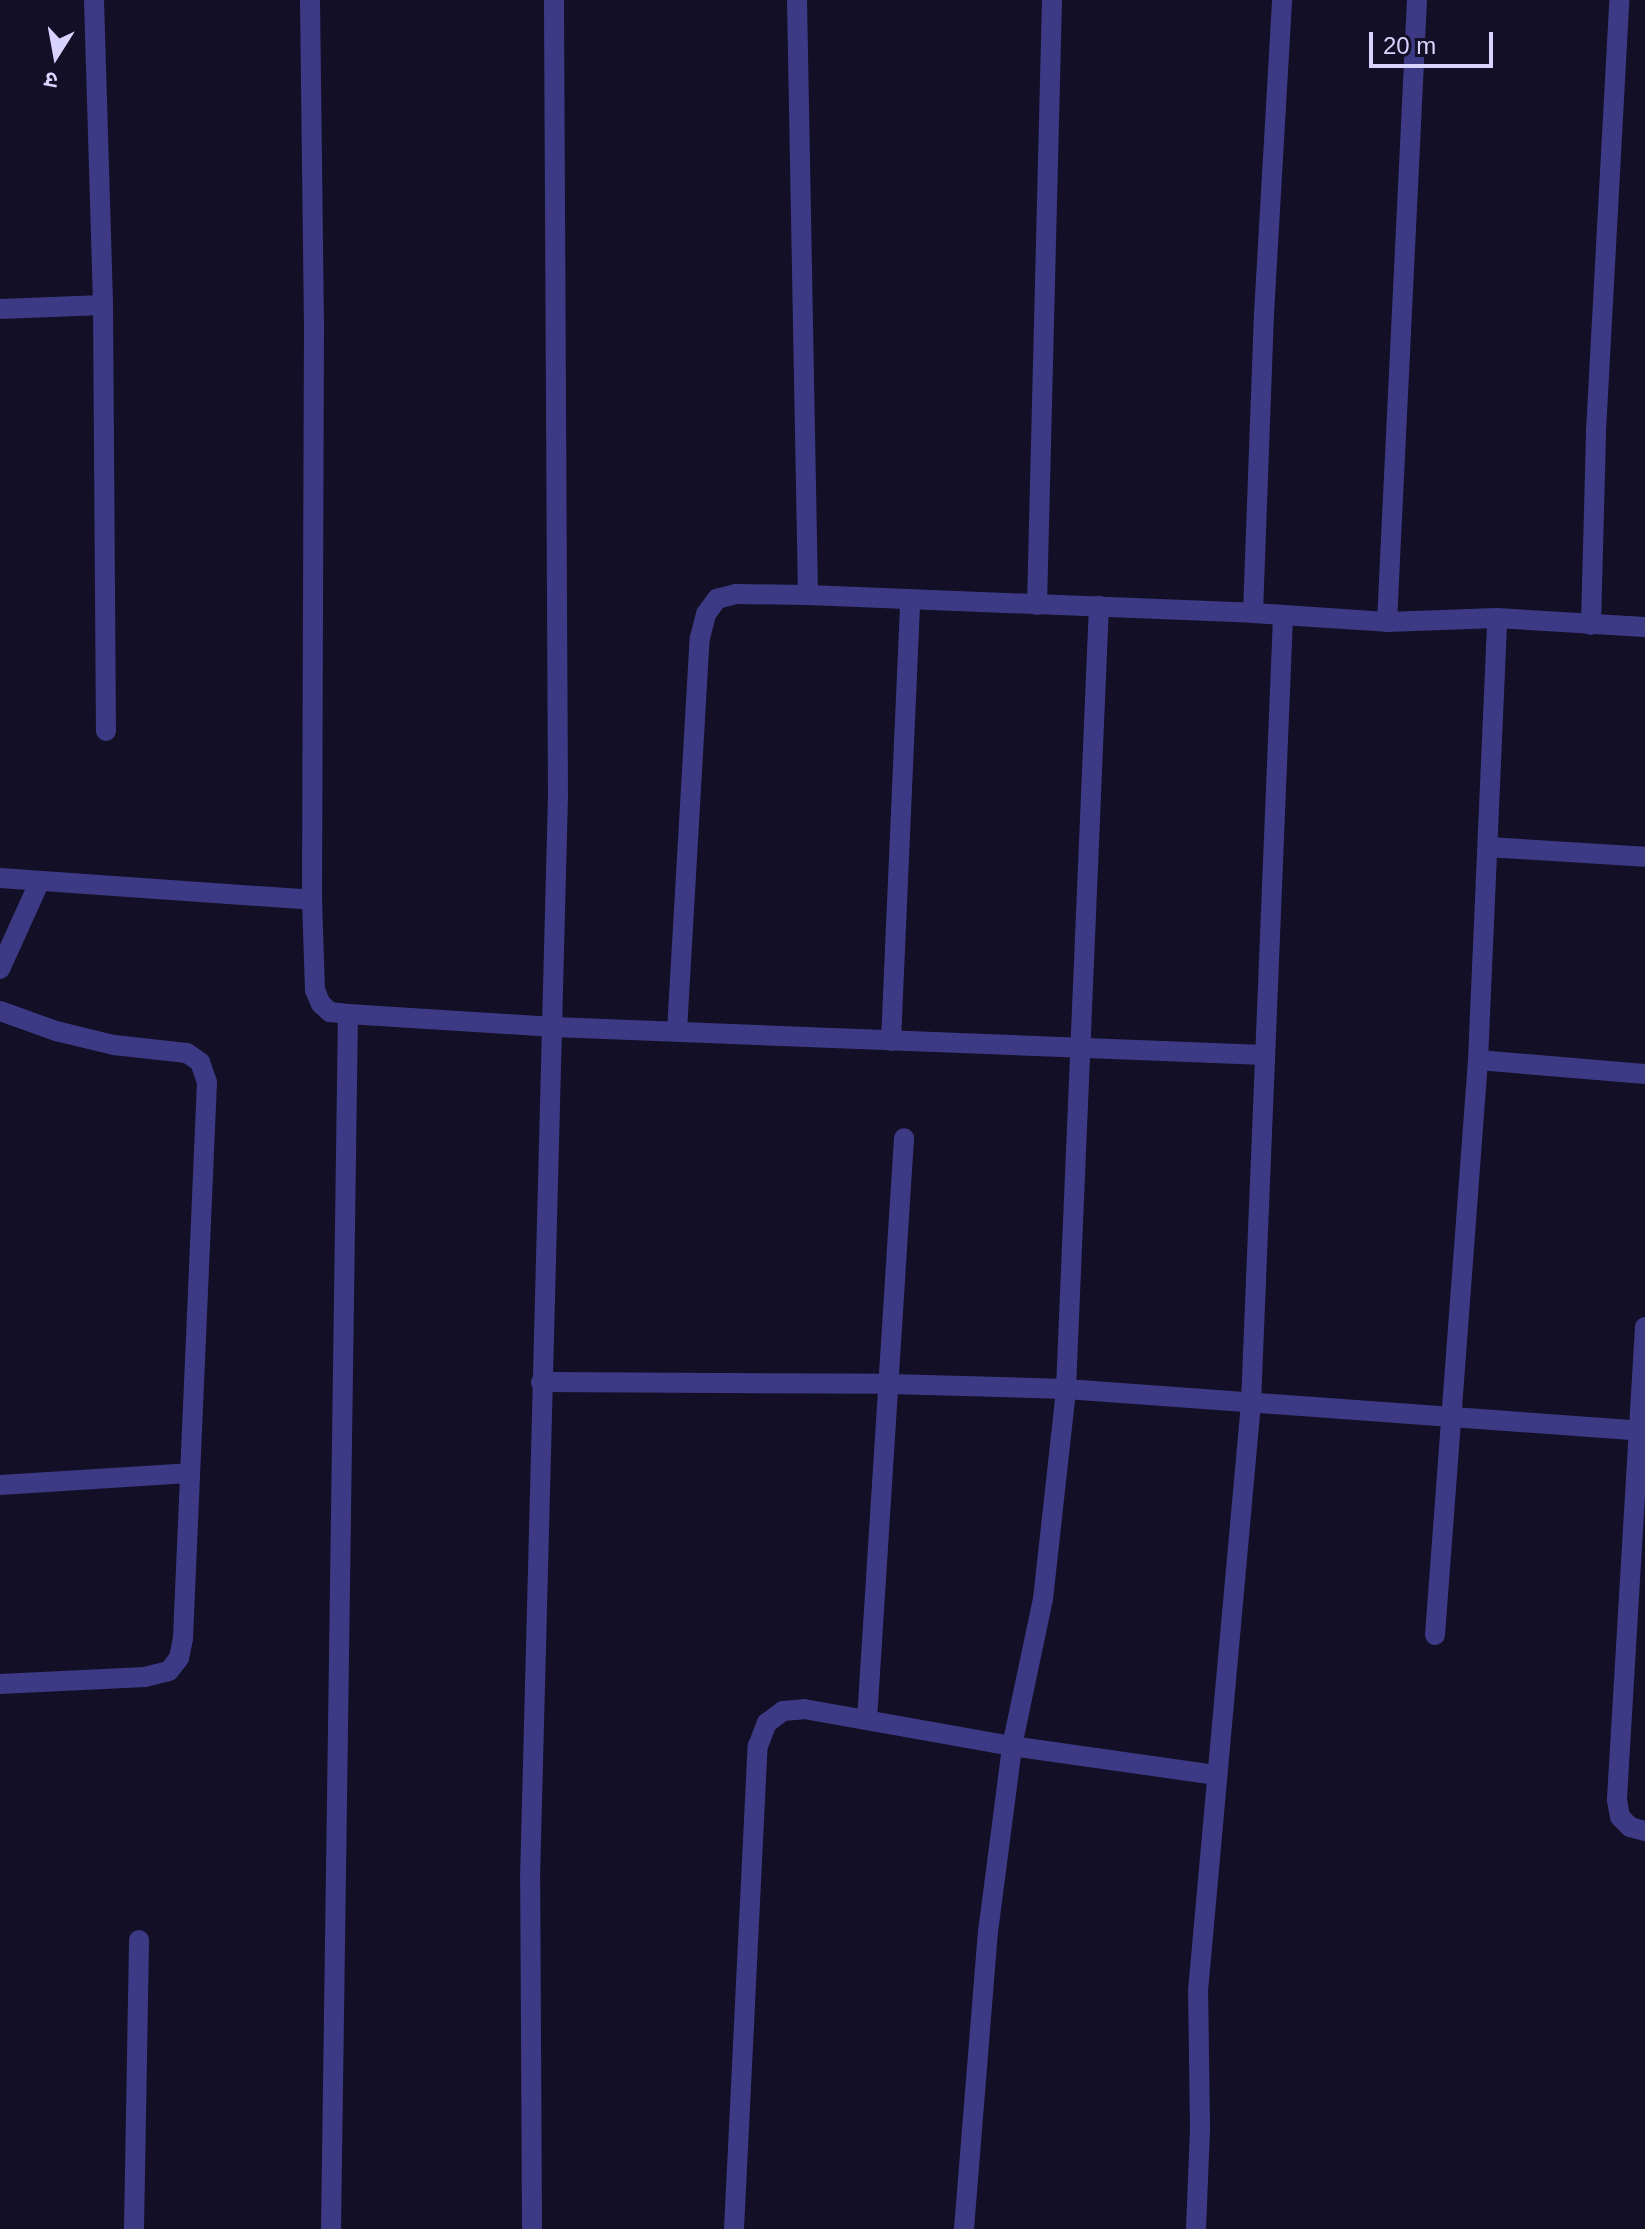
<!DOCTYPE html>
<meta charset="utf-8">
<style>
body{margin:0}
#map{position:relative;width:1645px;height:2229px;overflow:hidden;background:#130f26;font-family:Helvetica,"Noto Sans Devanagari",sans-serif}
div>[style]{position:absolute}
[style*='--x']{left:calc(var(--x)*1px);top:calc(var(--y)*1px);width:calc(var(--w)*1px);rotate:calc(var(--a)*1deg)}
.street>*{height:20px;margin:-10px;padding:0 10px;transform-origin:10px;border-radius:10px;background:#3d3a85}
span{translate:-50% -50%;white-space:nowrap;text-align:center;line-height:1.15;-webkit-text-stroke:7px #130f26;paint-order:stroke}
.north{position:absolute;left:16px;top:16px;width:80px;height:80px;-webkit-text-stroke:6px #130f26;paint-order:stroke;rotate:191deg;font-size:22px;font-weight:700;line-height:32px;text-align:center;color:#d9d4ff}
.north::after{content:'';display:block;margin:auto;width:28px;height:36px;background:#d9d4ff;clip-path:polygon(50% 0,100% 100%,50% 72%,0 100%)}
.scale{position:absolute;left:1369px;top:32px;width:124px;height:36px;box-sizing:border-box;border:4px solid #d9d4ff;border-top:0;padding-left:10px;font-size:24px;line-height:28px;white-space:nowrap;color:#d9d4ff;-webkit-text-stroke:6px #130f26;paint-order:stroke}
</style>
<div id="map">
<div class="street">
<div style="--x:94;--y:0;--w:305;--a:88.3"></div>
<div style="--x:103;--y:305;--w:426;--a:89.6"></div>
<div style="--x:310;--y:0;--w:323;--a:89.3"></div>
<div style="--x:314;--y:323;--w:577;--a:90.2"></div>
<div style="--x:312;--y:900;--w:90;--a:88.1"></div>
<div style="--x:315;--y:990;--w:15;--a:67"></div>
<div style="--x:321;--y:1004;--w:12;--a:42"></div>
<div style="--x:330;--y:1012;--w:18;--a:6"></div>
<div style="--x:348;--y:1014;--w:206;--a:3.6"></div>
<div style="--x:554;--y:1027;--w:711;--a:2.26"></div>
<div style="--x:797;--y:0;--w:595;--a:88.94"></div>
<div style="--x:0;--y:309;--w:103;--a:-2.2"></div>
<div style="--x:1037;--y:605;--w:605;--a:-88.58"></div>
<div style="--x:1253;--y:613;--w:299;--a:-87.9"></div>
<div style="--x:1264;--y:314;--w:315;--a:-86.7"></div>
<div style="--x:1387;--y:622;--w:623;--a:-87.24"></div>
<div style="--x:1591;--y:625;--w:194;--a:-88.5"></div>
<div style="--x:1596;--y:431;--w:432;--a:-86.9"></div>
<div style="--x:1488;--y:847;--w:157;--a:3.6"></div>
<div style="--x:0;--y:878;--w:313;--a:4"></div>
<div style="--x:0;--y:969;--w:94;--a:-65.6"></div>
<div style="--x:0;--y:1011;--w:59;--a:19.7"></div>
<div style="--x:56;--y:1031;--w:60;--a:13.6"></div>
<div style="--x:114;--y:1045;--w:73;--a:6.3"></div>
<div style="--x:187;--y:1053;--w:16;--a:35"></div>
<div style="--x:200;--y:1062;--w:21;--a:71"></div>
<div style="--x:207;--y:1082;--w:557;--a:92.47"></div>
<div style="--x:183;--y:1638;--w:20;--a:101"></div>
<div style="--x:179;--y:1658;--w:16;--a:128"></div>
<div style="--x:169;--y:1671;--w:25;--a:166"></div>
<div style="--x:145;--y:1677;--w:145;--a:177.2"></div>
<div style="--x:677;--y:1031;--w:394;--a:-86.7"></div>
<div style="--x:700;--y:638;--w:25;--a:-76"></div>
<div style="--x:706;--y:614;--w:19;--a:-54"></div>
<div style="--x:717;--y:599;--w:20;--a:-15"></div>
<div style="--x:736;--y:594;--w:72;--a:0.8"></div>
<div style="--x:808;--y:595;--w:445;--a:2.3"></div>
<div style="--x:1253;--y:613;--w:134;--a:3.8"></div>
<div style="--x:1387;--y:622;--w:110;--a:-2.1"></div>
<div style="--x:1497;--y:618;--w:148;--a:3.5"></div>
<div style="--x:891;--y:1041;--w:440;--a:-87.5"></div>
<div style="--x:1478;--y:1060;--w:168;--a:4.8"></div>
<div style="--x:1645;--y:1327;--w:474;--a:93.4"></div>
<div style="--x:1617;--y:1800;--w:17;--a:80"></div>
<div style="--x:1620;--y:1817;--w:14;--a:45"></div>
<div style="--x:1630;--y:1827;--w:16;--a:15"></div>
<div style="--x:541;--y:1382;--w:349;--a:0.3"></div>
<div style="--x:890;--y:1384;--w:176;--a:1.6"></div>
<div style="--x:1066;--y:1389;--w:581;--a:4.15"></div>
<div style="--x:0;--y:1485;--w:189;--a:-3.6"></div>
<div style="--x:1435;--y:1635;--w:577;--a:-85.72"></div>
<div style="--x:1478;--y:1060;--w:442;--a:-87.5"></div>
<div style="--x:867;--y:1720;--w:583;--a:-86.36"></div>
<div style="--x:134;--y:2229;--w:289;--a:-89"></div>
<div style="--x:331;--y:2229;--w:1215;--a:-89.2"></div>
<div style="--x:532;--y:2229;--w:350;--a:-90.3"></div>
<div style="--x:530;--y:1879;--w:1081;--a:-88.52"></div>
<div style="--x:558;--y:798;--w:798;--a:-90.29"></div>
<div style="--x:734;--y:2229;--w:484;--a:-87.2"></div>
<div style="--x:758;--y:1746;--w:25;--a:-69"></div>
<div style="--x:767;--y:1723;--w:20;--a:-37"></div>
<div style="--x:783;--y:1711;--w:21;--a:-5"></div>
<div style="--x:804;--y:1709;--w:211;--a:10.1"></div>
<div style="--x:1012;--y:1746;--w:205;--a:8.1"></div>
<div style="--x:964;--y:2229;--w:298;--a:-85.4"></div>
<div style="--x:988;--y:1932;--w:188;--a:-82.6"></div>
<div style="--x:1012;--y:1746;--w:150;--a:-78.1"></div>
<div style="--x:1043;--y:1599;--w:211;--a:-83.7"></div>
<div style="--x:1066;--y:1389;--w:784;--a:-87.59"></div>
<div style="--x:1196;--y:2229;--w:101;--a:-87.7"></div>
<div style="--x:1200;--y:2128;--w:137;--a:-90.8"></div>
<div style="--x:1198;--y:1991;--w:590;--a:-84.85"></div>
<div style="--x:1251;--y:1403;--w:789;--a:-87.67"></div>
</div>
<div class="north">उ</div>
<div class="scale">20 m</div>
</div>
